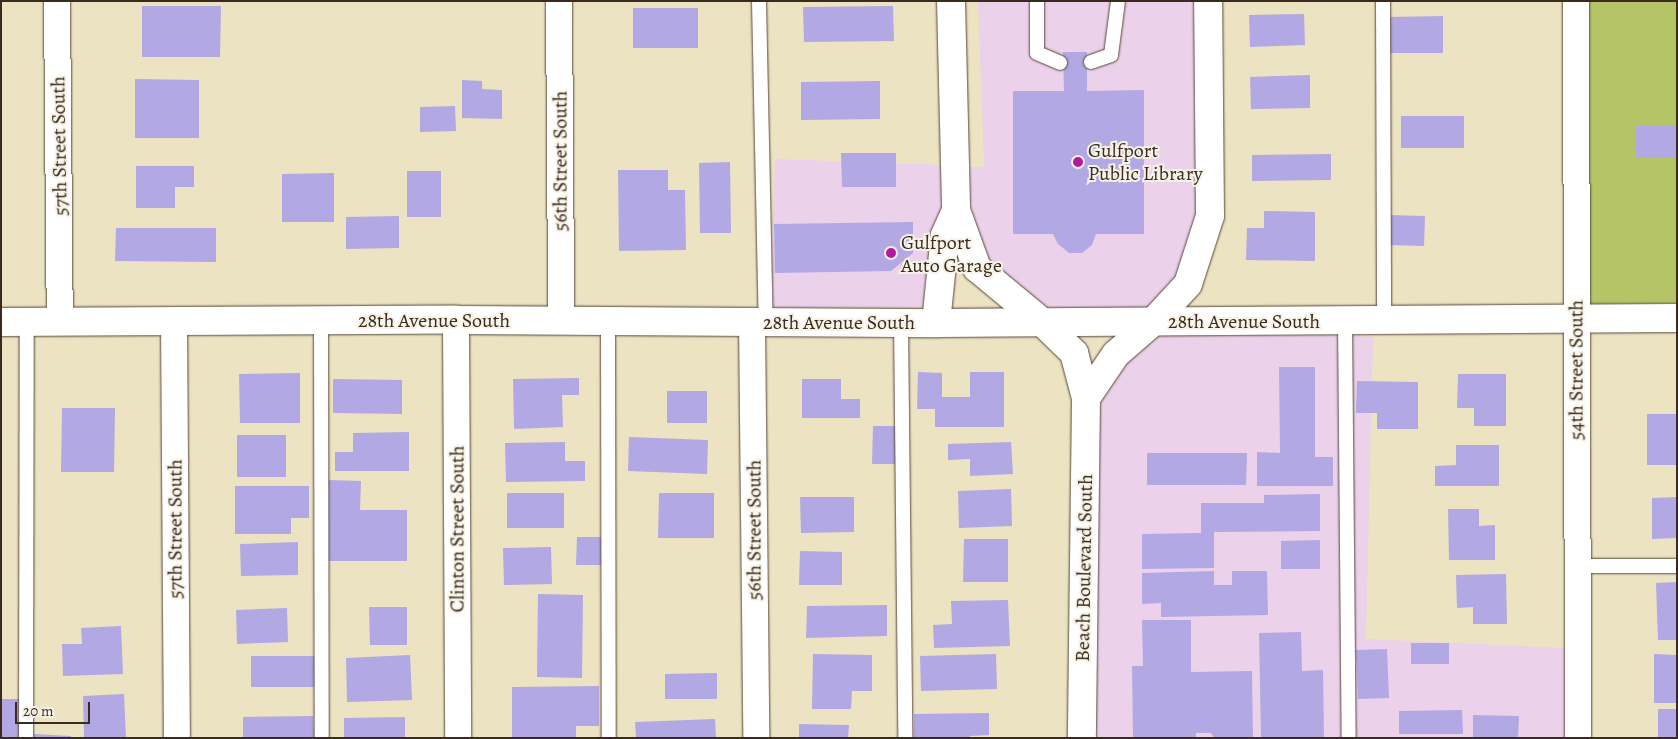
<!DOCTYPE html>
<style>
body{margin:0}
#map{position:relative;width:1678px;height:739px;overflow:hidden;background:#ece3c3;font-family:Alegreya,serif}
div>[style]{position:absolute}
[style*='--x']{left:calc(var(--x)*1px);top:calc(var(--y)*1px);width:calc(var(--w)*1px);rotate:calc(var(--a)*1deg)}
.built>*{inset:0;background:#ecd1ea}
.green>*{inset:0;background:#b4c467}
.building>*{inset:0;background:#b2a8e3}
.roads{filter:drop-shadow(0 0 1px #564637) drop-shadow(0 0 1px #564637)}
.service>*{height:14px;margin:-7px;padding:0 7px;transform-origin:7px;border-radius:7px;background:#fff}
.minor>*{height:26px;margin:-13px;padding:0 13px;transform-origin:13px;border-radius:13px;background:#fff}
.tertiary>*{height:28px;margin:-14px;padding:0 14px;transform-origin:14px;border-radius:14px;background:#fff}
.dots>*{width:14px;height:14px;translate:-50% -50%;box-sizing:border-box;border:2px solid #f7f3e8;border-radius:50%}
span{translate:-50% -50%;white-space:nowrap;text-align:center;line-height:1.15;-webkit-text-stroke:4px #f7f3e8;paint-order:stroke}
.street-label{font-size:20px;color:#3b2a1e}
.poi-label{font-size:20px;color:#3b2a1e}
.left{translate:0 -50%;text-align:left}
.frame{position:absolute;inset:0;border:2px solid #3b2a1e;pointer-events:none}
.scale{position:absolute;left:15px;top:702px;width:75px;height:22px;box-sizing:border-box;border:2px solid #3b2a1e;border-top:0;padding-left:6px;font-size:15px;line-height:18px;white-space:nowrap;color:#3b2a1e;-webkit-text-stroke:4px #f7f3e8;paint-order:stroke}
</style>
<div id="map">
<div class="built">
<div style="clip-path:polygon(978px 1px,1196px 1px,1197px 213px,1177px 277px,1149px 307px,1047px 307px,988px 259px,970px 211px,973px 204px,968px 201px,968px 167px,984px 167px)"></div>
<div style="clip-path:polygon(775px 159px,942px 165px,943px 207px,925px 308px,770px 308px)"></div>
<div style="clip-path:polygon(1336px 335px,1373px 337px,1366px 639px,1565px 648px,1566px 738px,1095px 738px,1099px 408px,1102px 407px,1100px 401px,1125px 365px,1160px 336px)"></div>
</div>
<div class="green">
<div style="clip-path:polygon(1589px 1px,1677px 1px,1677px 303px,1588px 304px)"></div>
</div>
<div class="building">
<div style="clip-path:polygon(142px 6px,221px 6px,220px 57px,142px 57px)"></div>
<div style="clip-path:polygon(893px 6px,894px 41px,804px 42px,803px 7px)"></div>
<div style="clip-path:polygon(633px 8px,698px 8px,698px 48px,633px 48px)"></div>
<div style="clip-path:polygon(1304px 14px,1305px 45px,1250px 47px,1249px 15px)"></div>
<div style="clip-path:polygon(1443px 16px,1443px 53px,1388px 53px,1388px 17px)"></div>
<div style="clip-path:polygon(1063px 52px,1087px 52px,1087px 91px,1144px 90px,1144px 234px,1096px 234px,1092px 245px,1082px 253px,1069px 253px,1058px 244px,1053px 234px,1013px 234px,1013px 91px,1064px 91px)"></div>
<div style="clip-path:polygon(1310px 75px,1310px 108px,1251px 109px,1250px 77px)"></div>
<div style="clip-path:polygon(135px 79px,199px 80px,199px 138px,135px 138px)"></div>
<div style="clip-path:polygon(462px 80px,482px 81px,482px 89px,502px 90px,502px 119px,462px 118px)"></div>
<div style="clip-path:polygon(880px 81px,880px 119px,801px 120px,801px 82px)"></div>
<div style="clip-path:polygon(455px 106px,456px 131px,420px 132px,420px 107px)"></div>
<div style="clip-path:polygon(1401px 116px,1464px 116px,1464px 148px,1401px 148px)"></div>
<div style="clip-path:polygon(1677px 125px,1677px 158px,1636px 158px,1636px 126px)"></div>
<div style="clip-path:polygon(841px 153px,896px 153px,896px 187px,842px 187px)"></div>
<div style="clip-path:polygon(1331px 154px,1331px 180px,1252px 181px,1252px 155px)"></div>
<div style="clip-path:polygon(730px 162px,731px 233px,700px 233px,699px 163px)"></div>
<div style="clip-path:polygon(136px 166px,194px 166px,194px 187px,175px 187px,175px 208px,136px 208px)"></div>
<div style="clip-path:polygon(618px 170px,668px 170px,668px 190px,685px 190px,686px 250px,619px 251px)"></div>
<div style="clip-path:polygon(407px 171px,441px 171px,441px 217px,407px 217px)"></div>
<div style="clip-path:polygon(334px 173px,334px 222px,282px 222px,282px 174px)"></div>
<div style="clip-path:polygon(1264px 211px,1315px 212px,1315px 261px,1246px 260px,1247px 228px,1264px 228px)"></div>
<div style="clip-path:polygon(1390px 215px,1425px 216px,1424px 246px,1389px 245px)"></div>
<div style="clip-path:polygon(399px 216px,399px 248px,346px 249px,346px 217px)"></div>
<div style="clip-path:polygon(913px 222px,913px 253px,891px 271px,775px 273px,774px 224px)"></div>
<div style="clip-path:polygon(116px 228px,216px 228px,216px 262px,115px 261px)"></div>
<div style="clip-path:polygon(1279px 367px,1315px 367px,1315px 457px,1333px 457px,1333px 486px,1257px 486px,1257px 452px,1280px 453px)"></div>
<div style="clip-path:polygon(918px 372px,942px 373px,942px 397px,970px 397px,970px 372px,1004px 372px,1004px 427px,935px 427px,935px 409px,917px 409px)"></div>
<div style="clip-path:polygon(300px 373px,300px 423px,240px 423px,239px 374px)"></div>
<div style="clip-path:polygon(1458px 374px,1506px 374px,1506px 426px,1474px 426px,1474px 408px,1457px 408px)"></div>
<div style="clip-path:polygon(579px 378px,579px 395px,562px 395px,563px 427px,514px 429px,513px 379px)"></div>
<div style="clip-path:polygon(333px 379px,402px 380px,402px 414px,333px 413px)"></div>
<div style="clip-path:polygon(802px 379px,841px 379px,841px 399px,860px 399px,860px 418px,802px 418px)"></div>
<div style="clip-path:polygon(1357px 381px,1418px 382px,1418px 429px,1377px 429px,1377px 413px,1356px 413px)"></div>
<div style="clip-path:polygon(667px 391px,707px 391px,707px 423px,667px 423px)"></div>
<div style="clip-path:polygon(62px 408px,115px 408px,114px 472px,61px 472px)"></div>
<div style="clip-path:polygon(1647px 414px,1677px 414px,1677px 465px,1647px 465px)"></div>
<div style="clip-path:polygon(873px 426px,897px 426px,896px 464px,872px 464px)"></div>
<div style="clip-path:polygon(409px 432px,409px 471px,335px 471px,335px 452px,353px 452px,353px 433px)"></div>
<div style="clip-path:polygon(237px 435px,286px 435px,286px 477px,237px 477px)"></div>
<div style="clip-path:polygon(629px 437px,708px 440px,707px 474px,628px 471px)"></div>
<div style="clip-path:polygon(565px 442px,565px 461px,585px 461px,585px 481px,506px 482px,505px 443px)"></div>
<div style="clip-path:polygon(1011px 442px,1013px 474px,970px 476px,970px 459px,948px 460px,948px 444px)"></div>
<div style="clip-path:polygon(1456px 445px,1499px 445px,1499px 486px,1435px 486px,1435px 466px,1456px 465px)"></div>
<div style="clip-path:polygon(1147px 453px,1247px 453px,1246px 485px,1147px 485px)"></div>
<div style="clip-path:polygon(328px 480px,361px 481px,360px 510px,407px 510px,407px 561px,327px 561px)"></div>
<div style="clip-path:polygon(235px 486px,309px 486px,309px 518px,291px 518px,291px 534px,235px 534px)"></div>
<div style="clip-path:polygon(1011px 489px,1012px 526px,959px 528px,958px 491px)"></div>
<div style="clip-path:polygon(507px 493px,564px 493px,564px 528px,507px 528px)"></div>
<div style="clip-path:polygon(659px 493px,714px 493px,714px 538px,658px 538px)"></div>
<div style="clip-path:polygon(1320px 494px,1320px 531px,1214px 532px,1214px 568px,1142px 569px,1142px 534px,1201px 533px,1201px 503px,1264px 503px,1264px 495px)"></div>
<div style="clip-path:polygon(800px 497px,854px 497px,854px 532px,801px 533px)"></div>
<div style="clip-path:polygon(1677px 497px,1677px 538px,1652px 539px,1652px 498px)"></div>
<div style="clip-path:polygon(1448px 509px,1479px 509px,1479px 526px,1495px 525px,1495px 560px,1449px 560px)"></div>
<div style="clip-path:polygon(577px 537px,603px 537px,602px 565px,576px 565px)"></div>
<div style="clip-path:polygon(964px 539px,1008px 539px,1008px 582px,963px 582px)"></div>
<div style="clip-path:polygon(1320px 540px,1320px 569px,1281px 569px,1281px 541px)"></div>
<div style="clip-path:polygon(298px 542px,298px 575px,241px 576px,240px 544px)"></div>
<div style="clip-path:polygon(551px 547px,552px 584px,504px 585px,503px 548px)"></div>
<div style="clip-path:polygon(800px 551px,842px 552px,842px 585px,799px 585px)"></div>
<div style="clip-path:polygon(1214px 571px,1214px 585px,1232px 585px,1232px 571px,1267px 571px,1268px 615px,1161px 617px,1161px 603px,1142px 604px,1142px 573px)"></div>
<div style="clip-path:polygon(1506px 574px,1507px 624px,1473px 624px,1473px 607px,1457px 608px,1456px 575px)"></div>
<div style="clip-path:polygon(1677px 582px,1677px 640px,1658px 640px,1656px 583px)"></div>
<div style="clip-path:polygon(538px 594px,583px 595px,582px 678px,537px 677px)"></div>
<div style="clip-path:polygon(1008px 600px,1010px 646px,934px 648px,933px 625px,952px 624px,951px 601px)"></div>
<div style="clip-path:polygon(887px 605px,887px 636px,806px 638px,807px 606px)"></div>
<div style="clip-path:polygon(369px 607px,407px 607px,407px 645px,370px 645px)"></div>
<div style="clip-path:polygon(287px 608px,288px 642px,237px 644px,236px 610px)"></div>
<div style="clip-path:polygon(1142px 620px,1191px 620px,1191px 672px,1252px 671px,1253px 738px,1214px 738px,1211px 733px,1196px 733px,1196px 738px,1133px 738px,1132px 666px,1143px 666px)"></div>
<div style="clip-path:polygon(121px 626px,123px 674px,63px 676px,62px 644px,82px 644px,81px 628px)"></div>
<div style="clip-path:polygon(1301px 632px,1302px 671px,1323px 670px,1324px 738px,1261px 738px,1259px 633px)"></div>
<div style="clip-path:polygon(1411px 643px,1449px 643px,1449px 664px,1411px 664px)"></div>
<div style="clip-path:polygon(1387px 649px,1389px 698px,1358px 699px,1356px 650px)"></div>
<div style="clip-path:polygon(813px 654px,872px 655px,872px 691px,852px 691px,851px 709px,812px 709px)"></div>
<div style="clip-path:polygon(996px 654px,997px 689px,921px 691px,920px 656px)"></div>
<div style="clip-path:polygon(1654px 654px,1677px 655px,1677px 703px,1654px 703px)"></div>
<div style="clip-path:polygon(410px 655px,412px 700px,347px 702px,346px 658px)"></div>
<div style="clip-path:polygon(251px 656px,315px 656px,315px 687px,251px 687px)"></div>
<div style="clip-path:polygon(717px 673px,717px 699px,665px 699px,665px 674px)"></div>
<div style="clip-path:polygon(599px 686px,599px 726px,576px 726px,576px 738px,512px 738px,512px 687px)"></div>
<div style="clip-path:polygon(124px 694px,126px 738px,84px 738px,83px 696px)"></div>
<div style="clip-path:polygon(1px 699px,19px 699px,19px 738px,1px 738px)"></div>
<div style="clip-path:polygon(1658px 709px,1677px 709px,1677px 738px,1658px 738px)"></div>
<div style="clip-path:polygon(1462px 710px,1463px 734px,1399px 734px,1399px 711px)"></div>
<div style="clip-path:polygon(989px 713px,989px 735px,970px 736px,970px 738px,914px 738px,914px 714px)"></div>
<div style="clip-path:polygon(1473px 715px,1519px 716px,1518px 738px,1473px 738px)"></div>
<div style="clip-path:polygon(313px 716px,314px 738px,243px 738px,243px 717px)"></div>
<div style="clip-path:polygon(405px 717px,405px 738px,344px 738px,344px 718px)"></div>
<div style="clip-path:polygon(715px 719px,716px 738px,636px 738px,635px 722px)"></div>
<div style="clip-path:polygon(799px 724px,849px 725px,848px 738px,799px 738px)"></div>
<div style="clip-path:polygon(34px 734px,71px 736px,71px 738px,34px 738px)"></div>
</div>
<div class="roads">
<div class="service">
<div style="--x:759;--y:1;--w:321;--a:88.8"></div>
<div style="--x:1037;--y:1;--w:52;--a:90"></div>
<div style="--x:1037;--y:53;--w:25;--a:23"></div>
<div style="--x:1383;--y:1;--w:319;--a:89.8"></div>
<div style="--x:1091;--y:62;--w:21;--a:-19"></div>
<div style="--x:1111;--y:55;--w:54;--a:-82.6"></div>
<div style="--x:321;--y:320;--w:418;--a:89.9"></div>
<div style="--x:1345;--y:320;--w:418;--a:89.5"></div>
<div style="--x:608;--y:322;--w:416;--a:89.9"></div>
<div style="--x:901;--y:322;--w:416;--a:89.4"></div>
<div style="--x:1577;--y:566;--w:100;--a:0"></div>
<div style="--x:26;--y:738;--w:417;--a:-89.9"></div>
</div>
<div class="minor">
<div style="--x:57;--y:1;--w:320;--a:89.5"></div>
<div style="--x:559;--y:1;--w:320;--a:89.6"></div>
<div style="--x:1576;--y:1;--w:737;--a:89.84"></div>
<div style="--x:174;--y:320;--w:418;--a:89.6"></div>
<div style="--x:456;--y:320;--w:418;--a:89.7"></div>
<div style="--x:752;--y:322;--w:416;--a:89.4"></div>
</div>
<div class="tertiary">
<div style="--x:951;--y:1;--w:209;--a:88.6"></div>
<div style="--x:956;--y:210;--w:62;--a:70.1"></div>
<div style="--x:977;--y:268;--w:85;--a:39.7"></div>
<div style="--x:1042;--y:322;--w:45;--a:44.1"></div>
<div style="--x:1074;--y:353;--w:47;--a:75.1"></div>
<div style="--x:1086;--y:398;--w:340;--a:90.7"></div>
<div style="--x:1;--y:322;--w:455;--a:-0.3"></div>
<div style="--x:456;--y:320;--w:483;--a:0.4"></div>
<div style="--x:939;--y:323;--w:738;--a:-0.39"></div>
<div style="--x:936;--y:323;--w:88;--a:-84.2"></div>
<div style="--x:945;--y:235;--w:27;--a:-66"></div>
<div style="--x:1086;--y:398;--w:53;--a:-55.7"></div>
<div style="--x:1116;--y:354;--w:50;--a:-41"></div>
<div style="--x:1154;--y:321;--w:50;--a:-47.4"></div>
<div style="--x:1188;--y:284;--w:71;--a:-72.1"></div>
<div style="--x:1210;--y:216;--w:215;--a:-90.5"></div>
</div>
</div>
<div class="dots">
<div style="left:1078px;top:162px;background:#b5179e"></div>
<div style="left:891px;top:253px;background:#b5179e"></div>
</div>
<div class="street-label">
<span style="left:59px;top:146px;rotate:-91deg">57th Street South</span>
<span style="left:560px;top:161px;rotate:-90deg">56th Street South</span>
<span style="left:434px;top:320px">28th Avenue South</span>
<span style="left:1244px;top:321px">28th Avenue South</span>
<span style="left:839px;top:322px">28th Avenue South</span>
<span style="left:1576px;top:370px;rotate:-90deg">54th Street South</span>
<span style="left:175px;top:529px;rotate:-90deg">57th Street South</span>
<span style="left:457px;top:529px;rotate:-90deg">Clinton Street South</span>
<span style="left:754px;top:530px;rotate:-90deg">56th Street South</span>
<span style="left:1084px;top:568px;rotate:-89deg">Beach Boulevard South</span>
</div>
<div class="poi-label">
<span class="left" style="left:1088px;top:162px">Gulfport<br>Public Library</span>
<span class="left" style="left:901px;top:254px">Gulfport<br>Auto Garage</span>
</div>
<div class="frame"></div>
<div class="scale">20 m</div>
</div>
